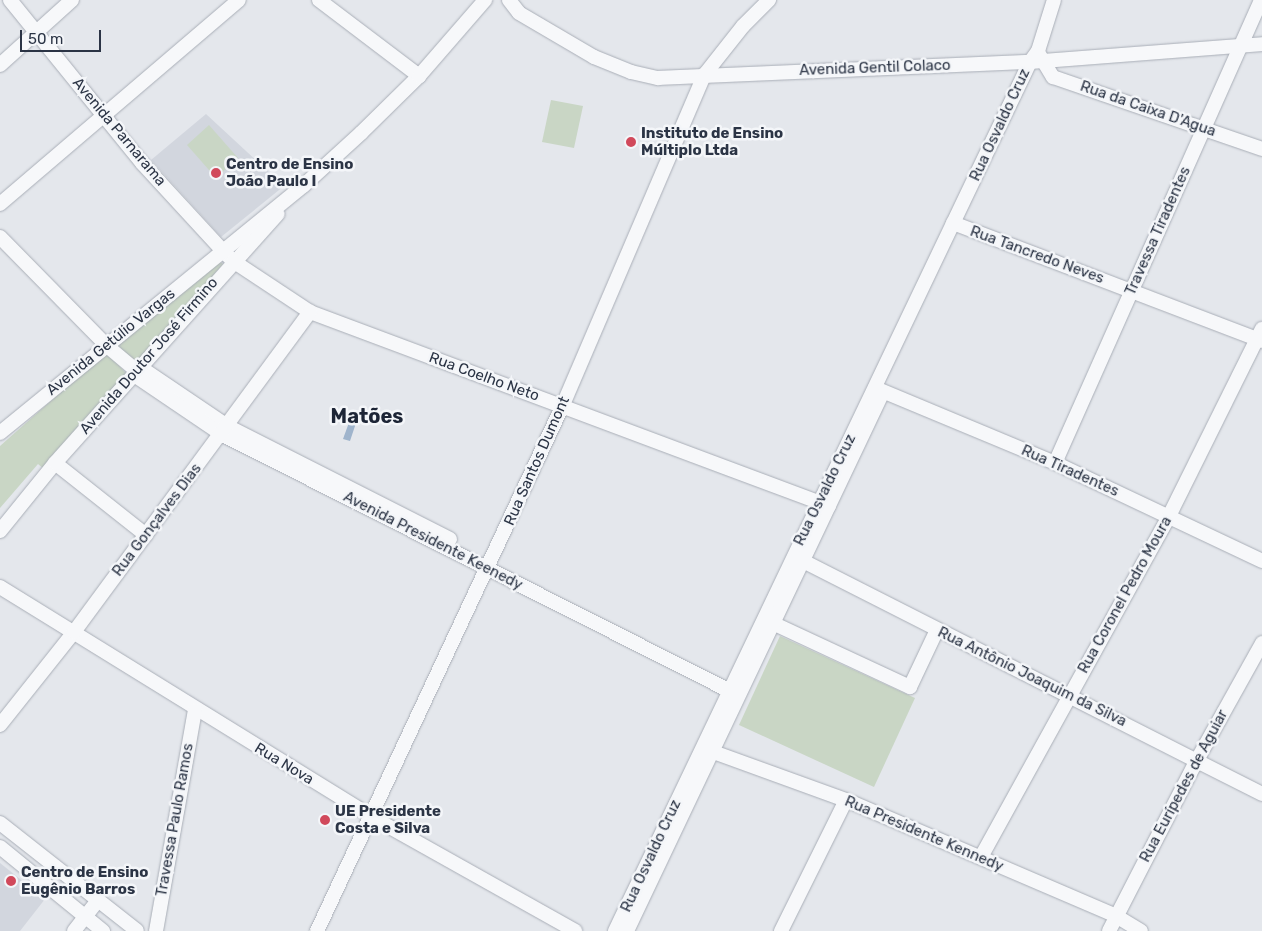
<!DOCTYPE html>
<meta charset="utf-8">
<style>
body{margin:0}
#map{position:relative;width:1262px;height:931px;overflow:hidden;background:#e4e7ec;font-family:Rubik,sans-serif}
div>[style]{position:absolute}
[style*='--x']{left:calc(var(--x)*1px);top:calc(var(--y)*1px);width:calc(var(--w)*1px);rotate:calc(var(--a)*1deg)}
.built>*{inset:0;background:#d2d6de}
.green>*{inset:0;background:#c9d6c5}
.water>*{inset:0;background:#9fb4cc}
.roads{filter:drop-shadow(0 0 1px #a9aeb7) drop-shadow(0 0 1px #a9aeb7)}
.minor>*{height:14px;margin:-7px;padding:0 7px;transform-origin:7px;border-radius:7px;background:#f7f8fa}
.dots>*{width:14px;height:14px;translate:-50% -50%;box-sizing:border-box;border:2px solid #f4f6f9;border-radius:50%}
span{translate:-50% -50%;white-space:nowrap;text-align:center;line-height:1.15;-webkit-text-stroke:5px #f4f6f9;paint-order:stroke}
.street-label{font-size:15px;color:#2b3445}
.poi-label{font-size:15px;color:#2b3445;font-weight:700}
.left{translate:0 -50%;text-align:left}
.district-label{font-size:20px;color:#1d2536;font-weight:700}
.scale{position:absolute;left:20px;top:30px;width:81px;height:22px;box-sizing:border-box;border:2px solid #2b3445;border-top:0;padding-left:6px;font-size:15px;line-height:18px;white-space:nowrap;color:#2b3445;-webkit-text-stroke:4px #f4f6f9;paint-order:stroke}
</style>
<div id="map">
<div class="built">
<div style="clip-path:polygon(206px 114px,284px 186px,221px 237px,151px 160px)"></div>
<div style="clip-path:polygon(0 863px,45px 899px,20px 931px,0 931px)"></div>
</div>
<div class="green">
<div style="clip-path:polygon(551px 100px,583px 106px,574px 148px,542px 142px)"></div>
<div style="clip-path:polygon(209px 125px,238px 158px,216px 178px,187px 145px)"></div>
<div style="clip-path:polygon(217px 259px,223px 264px,137px 366px,117px 344px)"></div>
<div style="clip-path:polygon(106px 352px,126px 373px,45px 470px,38px 464px,0 508px,0 446px)"></div>
<div style="clip-path:polygon(780px 636px,915px 698px,874px 787px,739px 725px)"></div>
</div>
<div class="water">
<div style="clip-path:polygon(351px 417px,357px 420px,350px 441px,343px 439px)"></div>
</div>
<div class="roads">
<div class="minor">
<div style="--x:10;--y:0;--w:210;--a:51"></div>
<div style="--x:142;--y:163;--w:118;--a:47.4"></div>
<div style="--x:222;--y:250;--w:16;--a:45"></div>
<div style="--x:233;--y:261;--w:92;--a:33.5"></div>
<div style="--x:310;--y:312;--w:554;--a:20.5"></div>
<div style="--x:319;--y:0;--w:126;--a:37.2"></div>
<div style="--x:509;--y:0;--w:16;--a:52"></div>
<div style="--x:519;--y:13;--w:87;--a:30.4"></div>
<div style="--x:594;--y:57;--w:40;--a:22"></div>
<div style="--x:631;--y:72;--w:28;--a:13"></div>
<div style="--x:658;--y:78;--w:372;--a:-2.5"></div>
<div style="--x:1030;--y:62;--w:233;--a:-4.4"></div>
<div style="--x:1039;--y:54;--w:27;--a:59"></div>
<div style="--x:1053;--y:77;--w:221;--a:19"></div>
<div style="--x:0;--y:65;--w:97;--a:-42.1"></div>
<div style="--x:0;--y:204;--w:314;--a:-40.5"></div>
<div style="--x:953;--y:223;--w:331;--a:20.9"></div>
<div style="--x:0;--y:237;--w:153;--a:45.5"></div>
<div style="--x:107;--y:346;--w:39;--a:40"></div>
<div style="--x:140;--y:367;--w:105;--a:34.1"></div>
<div style="--x:227;--y:426;--w:250;--a:26.9"></div>
<div style="--x:134;--y:375;--w:105;--a:34.1"></div>
<div style="--x:221;--y:434;--w:579;--a:26.79"></div>
<div style="--x:875;--y:388;--w:195;--a:22.6"></div>
<div style="--x:1055;--y:463;--w:229;--a:25.3"></div>
<div style="--x:0;--y:433;--w:391;--a:-39.2"></div>
<div style="--x:303;--y:186;--w:79;--a:-42.4"></div>
<div style="--x:361;--y:133;--w:81;--a:-44.5"></div>
<div style="--x:419;--y:76;--w:101;--a:-49"></div>
<div style="--x:55;--y:463;--w:116;--a:38.4"></div>
<div style="--x:1055;--y:463;--w:507;--a:-66.01"></div>
<div style="--x:0;--y:531;--w:87;--a:-51"></div>
<div style="--x:55;--y:463;--w:334;--a:-48.2"></div>
<div style="--x:803;--y:561;--w:515;--a:26.91"></div>
<div style="--x:0;--y:587;--w:437;--a:31.7"></div>
<div style="--x:372;--y:817;--w:233;--a:29.3"></div>
<div style="--x:766;--y:620;--w:159;--a:25"></div>
<div style="--x:910;--y:687;--w:63;--a:-64.7"></div>
<div style="--x:0;--y:725;--w:119;--a:-51.5"></div>
<div style="--x:74;--y:632;--w:398;--a:-53.6"></div>
<div style="--x:705;--y:749;--w:150;--a:19.9"></div>
<div style="--x:846;--y:800;--w:294;--a:23.2"></div>
<div style="--x:1116;--y:916;--w:29;--a:31"></div>
<div style="--x:0;--y:823;--w:174;--a:38.2"></div>
<div style="--x:0;--y:847;--w:133;--a:39.2"></div>
<div style="--x:981;--y:857;--w:389;--a:-61.1"></div>
<div style="--x:1169;--y:516;--w:209;--a:-63.6"></div>
<div style="--x:74;--y:931;--w:39;--a:-52"></div>
<div style="--x:156;--y:931;--w:224;--a:-80"></div>
<div style="--x:317;--y:931;--w:578;--a:-64.94"></div>
<div style="--x:562;--y:407;--w:362;--a:-66.8"></div>
<div style="--x:705;--y:74;--w:61;--a:-51.6"></div>
<div style="--x:743;--y:26;--w:37;--a:-45"></div>
<div style="--x:615;--y:931;--w:963;--a:-64.47"></div>
<div style="--x:1030;--y:62;--w:14;--a:-54"></div>
<div style="--x:1038;--y:51;--w:53;--a:-72.6"></div>
<div style="--x:627;--y:931;--w:592;--a:-64.6"></div>
<div style="--x:781;--y:931;--w:146;--a:-63.6"></div>
<div style="--x:1109;--y:931;--w:192;--a:-62.8"></div>
<div style="--x:1197;--y:760;--w:134;--a:-60.9"></div>
</div>
</div>
<div class="dots">
<div style="left:631px;top:142px;background:#d1495b"></div>
<div style="left:216px;top:173px;background:#d1495b"></div>
<div style="left:325px;top:820px;background:#d1495b"></div>
<div style="left:11px;top:881px;background:#d1495b"></div>
</div>
<div class="street-label">
<span style="left:875px;top:68px;rotate:-2deg">Avenida Gentil Colaco</span>
<span style="left:1148px;top:109px;rotate:19deg">Rua da Caixa D'Agua</span>
<span style="left:1000px;top:125px;rotate:-65deg">Rua Osvaldo Cruz</span>
<span style="left:119px;top:132px;rotate:50deg">Avenida Parnarama</span>
<span style="left:1158px;top:231px;rotate:-66deg">Travessa Tiradentes</span>
<span style="left:1037px;top:255px;rotate:20deg">Rua Tancredo Neves</span>
<span style="left:111px;top:342px;rotate:-39deg">Avenida Getúlio Vargas</span>
<span style="left:149px;top:356px;rotate:-49deg">Avenida Doutor José Firmino</span>
<span style="left:484px;top:377px;rotate:20deg">Rua Coelho Neto</span>
<span style="left:537px;top:461px;rotate:-66deg">Rua Santos Dumont</span>
<span style="left:1070px;top:471px;rotate:24deg">Rua Tiradentes</span>
<span style="left:825px;top:490px;rotate:-64deg">Rua Osvaldo Cruz</span>
<span style="left:157px;top:520px;rotate:-53deg">Rua Gonçalves Dias</span>
<span style="left:433px;top:541px;rotate:27deg">Avenida Presidente Keenedy</span>
<span style="left:1125px;top:595px;rotate:-61deg">Rua Coronel Pedro Moura</span>
<span style="left:1032px;top:677px;rotate:26deg">Rua Antônio Joaquim da Silva</span>
<span style="left:284px;top:764px;rotate:31deg">Rua Nova</span>
<span style="left:1184px;top:786px;rotate:-62deg">Rua Eurípedes de Aguiar</span>
<span style="left:175px;top:820px;rotate:-80deg">Travessa Paulo Ramos</span>
<span style="left:924px;top:834px;rotate:23deg">Rua Presidente Kennedy</span>
<span style="left:651px;top:856px;rotate:-65deg">Rua Osvaldo Cruz</span>
</div>
<div class="poi-label">
<span class="left" style="left:641px;top:142px">Instituto de Ensino<br>Múltiplo Ltda</span>
<span class="left" style="left:226px;top:173px">Centro de Ensino<br>João Paulo I</span>
<span class="left" style="left:335px;top:820px">UE Presidente<br>Costa e Silva</span>
<span class="left" style="left:21px;top:881px">Centro de Ensino<br>Eugênio Barros</span>
</div>
<div class="district-label">
<span style="left:367px;top:416px">Matões</span>
</div>
<div class="scale">50 m</div>
</div>
